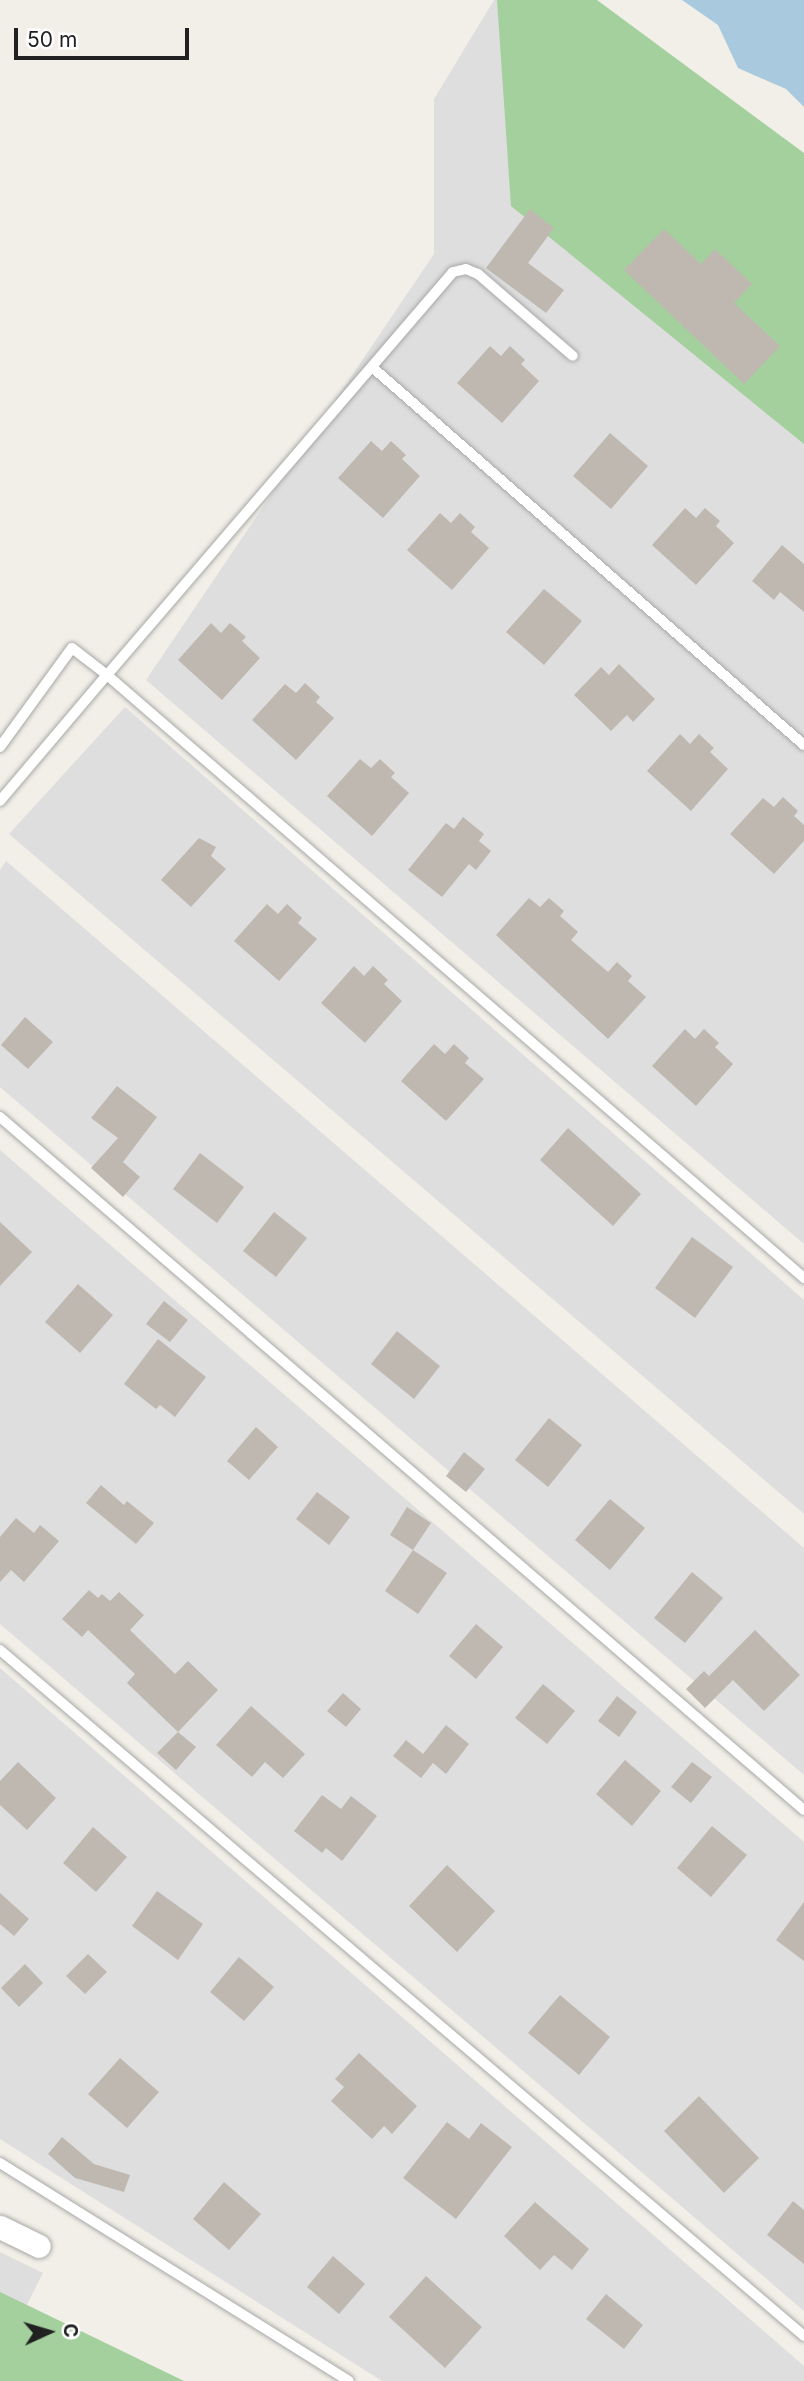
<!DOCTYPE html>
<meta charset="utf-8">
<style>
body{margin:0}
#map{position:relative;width:804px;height:2381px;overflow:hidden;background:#f1efe7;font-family:Inter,sans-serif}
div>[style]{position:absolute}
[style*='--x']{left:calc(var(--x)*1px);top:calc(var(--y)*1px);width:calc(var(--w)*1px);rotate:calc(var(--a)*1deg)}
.residential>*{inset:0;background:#dfdede}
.forest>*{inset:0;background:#a3d09d}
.water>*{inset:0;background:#a8c9de}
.building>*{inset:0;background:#beb8b0}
.roads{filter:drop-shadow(0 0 2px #a8a8a8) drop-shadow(0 0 2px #a8a8a8)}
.service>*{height:10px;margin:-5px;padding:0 5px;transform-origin:5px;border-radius:5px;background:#fff}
.minor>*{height:23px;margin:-11.5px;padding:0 11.5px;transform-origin:11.5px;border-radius:11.5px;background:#fff}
span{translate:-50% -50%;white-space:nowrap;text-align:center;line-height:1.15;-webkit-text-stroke:6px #fff;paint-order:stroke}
.north{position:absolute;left:14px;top:2297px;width:70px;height:70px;-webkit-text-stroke:5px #fff;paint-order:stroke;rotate:86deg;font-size:19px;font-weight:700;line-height:28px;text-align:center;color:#212121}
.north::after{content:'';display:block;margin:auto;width:24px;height:32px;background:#212121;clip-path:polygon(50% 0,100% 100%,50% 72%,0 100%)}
.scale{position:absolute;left:14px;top:28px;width:175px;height:32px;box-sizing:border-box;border:4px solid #212121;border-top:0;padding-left:9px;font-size:21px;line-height:24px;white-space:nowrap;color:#212121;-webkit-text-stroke:5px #fff;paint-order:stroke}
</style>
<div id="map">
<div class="residential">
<div style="clip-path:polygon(494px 0,541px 0,804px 235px,804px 1244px,146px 680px,434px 254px,434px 99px)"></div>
<div style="clip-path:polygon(125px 707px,804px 1300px,804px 1514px,9px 834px)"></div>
<div style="clip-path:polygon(6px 861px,804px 1548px,804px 1775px,0 1087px,0 870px)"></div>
<div style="clip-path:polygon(0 1150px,804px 1842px,804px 2311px,0 1624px)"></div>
<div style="clip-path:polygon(0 1668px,804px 2366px,804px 2381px,382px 2381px,0 2139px)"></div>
<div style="clip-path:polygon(0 2252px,43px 2273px,11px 2336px,0 2334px)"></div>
</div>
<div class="forest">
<div style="clip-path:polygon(497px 0,597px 0,804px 153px,804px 444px,511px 206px)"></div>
<div style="clip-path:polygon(0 2292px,25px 2304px,184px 2381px,0 2381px)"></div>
</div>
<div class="water">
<div style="clip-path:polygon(682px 0,804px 0,804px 107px,786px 89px,738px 68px,718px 25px)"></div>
</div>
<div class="building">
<div style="clip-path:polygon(530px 209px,554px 228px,528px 263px,564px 290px,546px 313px,486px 268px)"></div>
<div style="clip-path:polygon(664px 229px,701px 264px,715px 249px,752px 284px,734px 303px,780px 346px,744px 384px,624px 270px)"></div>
<div style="clip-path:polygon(490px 346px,501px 356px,510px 346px,525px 360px,521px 364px,539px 381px,502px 423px,457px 383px)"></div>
<div style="clip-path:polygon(610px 433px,648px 466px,611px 509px,573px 476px)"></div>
<div style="clip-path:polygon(371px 441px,382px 451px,391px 441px,406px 455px,402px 459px,420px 476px,383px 518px,338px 478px)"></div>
<div style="clip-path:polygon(685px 508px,696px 518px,705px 508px,720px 521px,716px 526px,734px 543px,696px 585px,652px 545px)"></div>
<div style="clip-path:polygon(440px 513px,451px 523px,460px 513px,475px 527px,471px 532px,489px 548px,452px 590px,407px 550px)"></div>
<div style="clip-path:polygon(782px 545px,804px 564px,804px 612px,780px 592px,774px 600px,752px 581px)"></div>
<div style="clip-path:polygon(544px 589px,582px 621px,544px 665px,506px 632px)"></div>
<div style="clip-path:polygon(211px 623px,221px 633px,230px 623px,246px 637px,242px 641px,260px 658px,222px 700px,178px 660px)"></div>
<div style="clip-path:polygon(619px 664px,655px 699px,633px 722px,627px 715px,611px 731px,574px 695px,601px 667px,609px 675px)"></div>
<div style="clip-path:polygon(305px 683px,320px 697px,316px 702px,334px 718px,296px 760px,252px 720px,285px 684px,296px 693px)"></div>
<div style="clip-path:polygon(680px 734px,690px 744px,699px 734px,714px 748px,710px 752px,728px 769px,691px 811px,647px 771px)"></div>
<div style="clip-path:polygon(360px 759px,371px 768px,380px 759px,395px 773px,391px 777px,409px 793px,372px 836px,327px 796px)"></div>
<div style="clip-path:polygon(783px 797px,798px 811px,794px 816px,804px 825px,804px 841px,774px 874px,730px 834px,763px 798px,774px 807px)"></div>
<div style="clip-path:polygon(463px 817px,484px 834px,479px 841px,491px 851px,476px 870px,469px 864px,442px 897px,408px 870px,446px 823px,454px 829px)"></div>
<div style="clip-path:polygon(199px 838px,216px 847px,211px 856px,226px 869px,191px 907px,161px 880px)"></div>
<div style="clip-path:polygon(529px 898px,540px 907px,549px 898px,564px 911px,560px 916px,578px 932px,571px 940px,608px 972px,617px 962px,632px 976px,628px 981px,646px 997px,608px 1039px,496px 935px)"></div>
<div style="clip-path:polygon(267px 904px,278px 914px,287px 904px,302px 918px,298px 923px,317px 939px,279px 981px,234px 941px)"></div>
<div style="clip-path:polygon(354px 966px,364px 976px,373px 966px,388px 980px,384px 984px,402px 1001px,365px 1043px,321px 1003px)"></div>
<div style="clip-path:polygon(25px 1017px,53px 1042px,28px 1069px,1px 1045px)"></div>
<div style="clip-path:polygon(685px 1029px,695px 1039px,704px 1029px,719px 1043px,715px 1047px,733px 1064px,696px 1106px,652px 1066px)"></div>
<div style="clip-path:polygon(434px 1044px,445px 1054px,454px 1044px,469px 1058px,465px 1063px,484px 1079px,446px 1121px,401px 1081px)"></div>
<div style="clip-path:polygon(117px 1086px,157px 1117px,123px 1162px,140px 1177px,123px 1197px,91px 1168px,118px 1138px,91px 1118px)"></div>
<div style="clip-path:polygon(568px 1128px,641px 1194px,613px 1226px,540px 1160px)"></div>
<div style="clip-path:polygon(200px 1153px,244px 1187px,217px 1223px,173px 1189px)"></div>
<div style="clip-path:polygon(274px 1212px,307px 1238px,276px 1277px,243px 1251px)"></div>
<div style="clip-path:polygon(0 1222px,32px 1252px,0 1286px)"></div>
<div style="clip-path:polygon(692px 1237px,733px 1267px,695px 1318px,655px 1288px)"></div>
<div style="clip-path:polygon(78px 1284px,113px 1315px,80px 1353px,45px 1322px)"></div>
<div style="clip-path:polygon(164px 1301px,188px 1320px,170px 1342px,146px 1324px)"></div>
<div style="clip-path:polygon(397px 1331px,440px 1366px,414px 1399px,371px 1364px)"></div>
<div style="clip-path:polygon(158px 1339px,206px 1377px,175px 1417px,160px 1405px,156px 1409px,124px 1384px)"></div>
<div style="clip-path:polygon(549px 1418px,582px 1445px,548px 1487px,515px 1460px)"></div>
<div style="clip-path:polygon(256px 1427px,278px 1447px,249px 1480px,227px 1461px)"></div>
<div style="clip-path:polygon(464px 1452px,485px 1469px,466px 1492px,446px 1476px)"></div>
<div style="clip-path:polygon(101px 1485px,124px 1505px,127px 1501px,154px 1523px,136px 1544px,86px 1503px)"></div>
<div style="clip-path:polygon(317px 1492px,350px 1517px,329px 1545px,296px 1519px)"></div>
<div style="clip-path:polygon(610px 1499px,645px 1528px,610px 1570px,575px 1540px)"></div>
<div style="clip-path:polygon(407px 1507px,431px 1523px,413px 1550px,390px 1535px)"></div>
<div style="clip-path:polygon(16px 1518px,34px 1533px,40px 1525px,59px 1541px,24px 1582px,11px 1570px,0 1582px,0 1537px)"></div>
<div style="clip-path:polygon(413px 1550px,447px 1573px,418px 1614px,385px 1591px)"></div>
<div style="clip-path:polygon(692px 1572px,723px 1598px,685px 1643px,654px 1618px)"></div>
<div style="clip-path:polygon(89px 1590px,98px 1598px,102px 1594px,110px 1601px,119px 1592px,144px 1615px,130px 1630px,175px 1674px,188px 1661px,218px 1690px,178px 1732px,127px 1683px,135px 1674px,88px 1630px,82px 1637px,62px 1619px)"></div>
<div style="clip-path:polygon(476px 1624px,503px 1647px,476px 1679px,449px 1656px)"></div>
<div style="clip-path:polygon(755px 1630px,800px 1675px,764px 1711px,733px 1680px,705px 1708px,686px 1689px,704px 1671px,709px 1676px)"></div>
<div style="clip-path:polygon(543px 1684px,575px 1711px,547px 1744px,515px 1718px)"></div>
<div style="clip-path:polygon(343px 1693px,361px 1709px,346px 1727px,327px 1711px)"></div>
<div style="clip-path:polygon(617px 1696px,637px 1712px,619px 1737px,598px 1721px)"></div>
<div style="clip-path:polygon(251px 1706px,305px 1754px,283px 1778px,265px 1762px,252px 1777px,216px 1745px)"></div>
<div style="clip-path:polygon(446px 1725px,469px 1744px,446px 1774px,433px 1763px,421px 1778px,393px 1756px,406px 1740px,423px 1754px)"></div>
<div style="clip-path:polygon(178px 1732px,196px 1747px,176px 1770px,157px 1753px)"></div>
<div style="clip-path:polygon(625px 1760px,661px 1791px,632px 1826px,596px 1794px)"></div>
<div style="clip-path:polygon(18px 1762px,56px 1798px,27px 1830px,0 1805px,0 1781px)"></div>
<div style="clip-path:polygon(692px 1762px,712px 1777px,691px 1803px,671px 1787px)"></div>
<div style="clip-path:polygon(322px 1795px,341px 1809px,351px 1796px,377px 1816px,342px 1861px,326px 1848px,322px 1853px,294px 1831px)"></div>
<div style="clip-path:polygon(712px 1826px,747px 1855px,711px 1897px,677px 1868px)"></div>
<div style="clip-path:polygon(93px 1827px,127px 1857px,96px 1892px,63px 1863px)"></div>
<div style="clip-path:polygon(447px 1865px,495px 1911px,457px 1952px,409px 1906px)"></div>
<div style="clip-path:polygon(157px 1891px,203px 1924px,178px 1960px,132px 1926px)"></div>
<div style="clip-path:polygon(0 1893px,29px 1919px,14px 1936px,0 1924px)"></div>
<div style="clip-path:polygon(804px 1902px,804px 1961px,776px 1940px)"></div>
<div style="clip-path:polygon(88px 1954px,107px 1972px,85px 1994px,66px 1976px)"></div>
<div style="clip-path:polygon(239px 1957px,274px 1987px,244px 2021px,210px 1992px)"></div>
<div style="clip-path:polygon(25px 1964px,43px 1983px,19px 2007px,1px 1988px)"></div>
<div style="clip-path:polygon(560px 1995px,610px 2037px,579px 2075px,528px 2033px)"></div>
<div style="clip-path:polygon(359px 2053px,417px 2106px,392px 2134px,384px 2126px,372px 2139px,331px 2101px,344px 2087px,335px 2079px)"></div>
<div style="clip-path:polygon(120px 2058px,159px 2092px,127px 2128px,88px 2094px)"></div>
<div style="clip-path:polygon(699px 2096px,759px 2158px,724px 2193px,664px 2131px)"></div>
<div style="clip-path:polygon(447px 2122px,469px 2139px,481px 2123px,512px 2147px,456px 2219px,403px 2178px)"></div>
<div style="clip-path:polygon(62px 2137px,94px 2164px,130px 2175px,124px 2192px,75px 2178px,48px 2154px)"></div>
<div style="clip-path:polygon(224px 2182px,261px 2214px,229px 2250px,193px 2219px)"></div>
<div style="clip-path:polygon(793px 2201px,804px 2210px,804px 2264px,767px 2235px)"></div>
<div style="clip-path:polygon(535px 2202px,589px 2249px,572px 2270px,554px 2255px,540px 2270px,504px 2236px)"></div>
<div style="clip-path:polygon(333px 2256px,365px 2284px,339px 2314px,307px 2287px)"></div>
<div style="clip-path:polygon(426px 2276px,482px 2327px,445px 2368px,389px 2317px)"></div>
<div style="clip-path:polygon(606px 2294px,643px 2325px,624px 2349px,586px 2319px)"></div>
</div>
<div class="roads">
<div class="service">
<div style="--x:372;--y:367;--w:574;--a:41.19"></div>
<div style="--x:0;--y:747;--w:122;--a:-54"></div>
<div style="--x:72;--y:648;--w:44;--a:37.6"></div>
<div style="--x:107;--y:675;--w:531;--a:-49.35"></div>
<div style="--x:453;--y:272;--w:13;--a:-13"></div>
<div style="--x:466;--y:269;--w:13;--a:23"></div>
<div style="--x:478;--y:274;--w:125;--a:40.8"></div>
<div style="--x:0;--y:801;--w:165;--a:-49.7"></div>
<div style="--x:107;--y:675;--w:922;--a:40.86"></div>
<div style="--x:0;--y:1117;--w:1061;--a:40.76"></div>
<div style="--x:0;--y:1650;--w:1057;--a:40.47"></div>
<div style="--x:0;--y:2163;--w:411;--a:32"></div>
</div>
<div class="minor">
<div style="--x:0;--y:2227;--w:43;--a:26"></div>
</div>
</div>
<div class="north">С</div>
<div class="scale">50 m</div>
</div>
